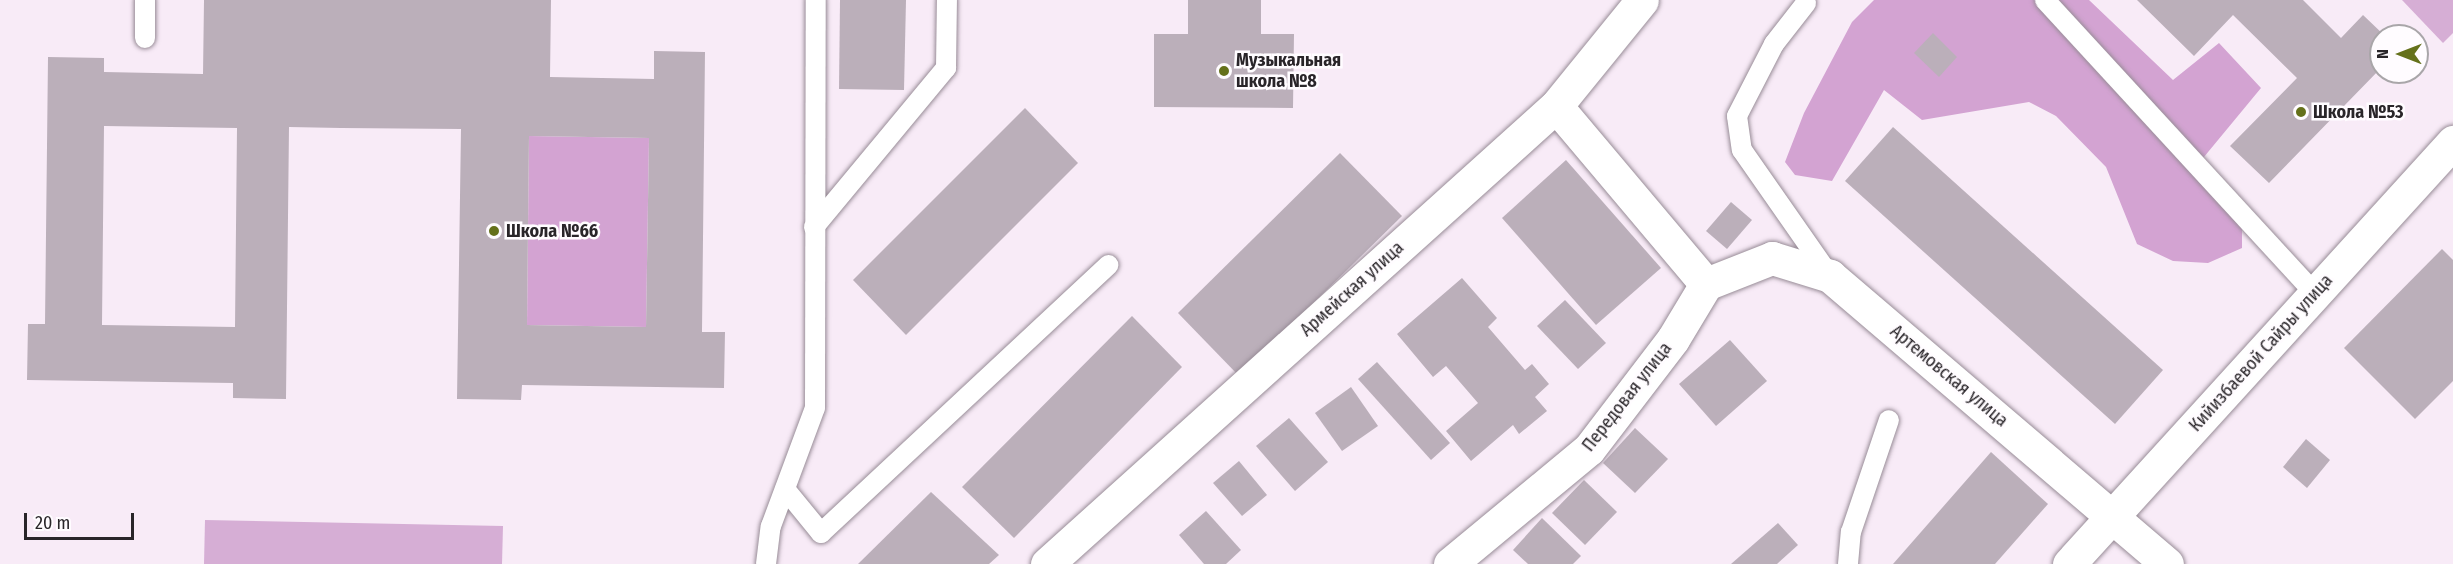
<!DOCTYPE html>
<meta charset="utf-8">
<style>
body{margin:0}
#map{position:relative;width:2453px;height:564px;overflow:hidden;background:#f8ebf7;font-family:"Fira Sans Condensed",sans-serif}
div>[style]{position:absolute}
[style*='--x']{left:calc(var(--x)*1px);top:calc(var(--y)*1px);width:calc(var(--w)*1px);rotate:calc(var(--a)*1deg)}
.green>*{inset:0;background:#d6aed5}
.forest>*{inset:0;background:#d3a3d2}
.building>*{inset:0;background:#bbafba}
.roads{filter:drop-shadow(0 0 2px #988c97) drop-shadow(0 0 2px #988c97)}
.lane>*{height:20px;margin:-10px;padding:0 10px;transform-origin:10px;border-radius:10px;background:#fff}
.street>*{height:33px;margin:-16.5px;padding:0 16.5px;transform-origin:16.5px;border-radius:16.5px;background:#fff}
.dots>*{width:16px;height:16px;translate:-50% -50%;box-sizing:border-box;border:3px solid #fffcff;border-radius:50%}
span{translate:-50% -50%;white-space:nowrap;text-align:center;line-height:1.15;-webkit-text-stroke:5px #fffcff;paint-order:stroke}
.poi-label{font-size:18px;color:#292529;font-weight:700}
.left{translate:0 -50%;text-align:left}
.street-label{font-size:18px;color:#292529}
.north{position:absolute;left:2369px;top:24px;width:60px;height:60px;box-sizing:border-box;background:#fffcff;border:2px solid #a9a6a9;border-radius:50%;rotate:270deg;font-size:16px;font-weight:700;line-height:24px;text-align:center;color:#292529}
.north::after{content:'';display:block;margin:auto;width:21px;height:27px;background:#65711b;clip-path:polygon(50% 0,100% 100%,50% 72%,0 100%)}
.scale{position:absolute;left:24px;top:513px;width:110px;height:27px;box-sizing:border-box;border:3px solid #292529;border-top:0;padding-left:8px;font-size:18px;line-height:21px;white-space:nowrap;color:#292529;-webkit-text-stroke:4px #fffcff;paint-order:stroke}
</style>
<div id="map">
<div class="green">
<div style="clip-path:polygon(2402px 0,2453px 0,2453px 33px,2443px 43px)"></div>
<div style="clip-path:polygon(205px 520px,503px 526px,502px 564px,204px 564px)"></div>
</div>
<div class="forest">
<div style="clip-path:polygon(1874px 0,2089px 0,2173px 80px,2219px 43px,2261px 88px,2199px 163px,2242px 209px,2242px 248px,2208px 263px,2173px 261px,2137px 244px,2106px 167px,2056px 116px,2029px 102px,1922px 120px,1884px 90px,1832px 181px,1795px 175px,1785px 162px,1804px 113px,1852px 22px)"></div>
<div style="clip-path:polygon(529px 136px,649px 138px,646px 327px,527px 325px)"></div>
</div>
<div class="building">
<div style="clip-path:polygon(evenodd,204px 0,551px 0,550px 77px,654px 79px,654px 51px,705px 52px,702px 332px,725px 332px,724px 388px,522px 385px,521px 400px,457px 399px,461px 129px,341px 128px,289px 127px,286px 399px,233px 398px,233px 383px,27px 380px,28px 324px,45px 324px,48px 57px,104px 58px,104px 72px,203px 74px,204px 0,104px 126px,237px 128px,235px 327px,102px 325px,104px 126px,204px 0,529px 136px,649px 138px,646px 327px,527px 325px,529px 136px)"></div>
<div style="clip-path:polygon(840px 0,906px 0,904px 90px,839px 89px)"></div>
<div style="clip-path:polygon(1188px 0,1261px 0,1261px 34px,1294px 34px,1293px 108px,1154px 107px,1154px 34px,1188px 34px)"></div>
<div style="clip-path:polygon(2137px 0,2303px 0,2341px 38px,2363px 15px,2385px 36px,2381px 68px,2269px 183px,2230px 146px,2297px 78px,2233px 15px,2194px 56px)"></div>
<div style="clip-path:polygon(1933px 33px,1957px 57px,1939px 77px,1914px 53px)"></div>
<div style="clip-path:polygon(1025px 108px,1078px 163px,906px 335px,853px 280px)"></div>
<div style="clip-path:polygon(1893px 127px,2163px 370px,2115px 424px,1845px 181px)"></div>
<div style="clip-path:polygon(1340px 153px,1402px 216px,1239px 376px,1178px 313px)"></div>
<div style="clip-path:polygon(1566px 160px,1661px 268px,1596px 325px,1502px 218px)"></div>
<div style="clip-path:polygon(1731px 202px,1752px 220px,1727px 249px,1706px 231px)"></div>
<div style="clip-path:polygon(2442px 249px,2453px 260px,2453px 381px,2415px 419px,2344px 348px)"></div>
<div style="clip-path:polygon(1462px 278px,1497px 318px,1488px 327px,1525px 370px,1532px 364px,1549px 384px,1535px 397px,1547px 411px,1519px 434px,1513px 425px,1471px 461px,1446px 431px,1478px 403px,1446px 366px,1433px 377px,1397px 334px)"></div>
<div style="clip-path:polygon(1565px 300px,1606px 343px,1578px 369px,1537px 326px)"></div>
<div style="clip-path:polygon(1132px 316px,1182px 367px,1014px 538px,962px 487px)"></div>
<div style="clip-path:polygon(1730px 340px,1767px 381px,1716px 426px,1679px 384px)"></div>
<div style="clip-path:polygon(1377px 362px,1450px 443px,1431px 460px,1358px 379px)"></div>
<div style="clip-path:polygon(1351px 387px,1378px 426px,1342px 451px,1315px 413px)"></div>
<div style="clip-path:polygon(1289px 418px,1328px 462px,1295px 491px,1256px 446px)"></div>
<div style="clip-path:polygon(1635px 428px,1668px 459px,1635px 493px,1603px 463px)"></div>
<div style="clip-path:polygon(2306px 439px,2330px 460px,2307px 488px,2283px 467px)"></div>
<div style="clip-path:polygon(1991px 452px,2048px 504px,1995px 564px,1893px 564px)"></div>
<div style="clip-path:polygon(1239px 461px,1267px 495px,1242px 516px,1213px 483px)"></div>
<div style="clip-path:polygon(1584px 480px,1617px 512px,1585px 545px,1552px 513px)"></div>
<div style="clip-path:polygon(931px 492px,999px 555px,989px 564px,858px 564px)"></div>
<div style="clip-path:polygon(1206px 511px,1241px 550px,1226px 564px,1204px 564px,1179px 535px)"></div>
<div style="clip-path:polygon(1542px 518px,1581px 556px,1573px 564px,1528px 564px,1513px 550px)"></div>
<div style="clip-path:polygon(1778px 523px,1798px 545px,1777px 564px,1731px 564px)"></div>
</div>
<div class="roads">
<div class="lane">
<div style="--x:145;--y:0;--w:38;--a:90"></div>
<div style="--x:2045;--y:0;--w:399;--a:47.4"></div>
<div style="--x:1806;--y:3;--w:52;--a:128"></div>
<div style="--x:1774;--y:44;--w:81;--a:117.2"></div>
<div style="--x:1737;--y:116;--w:34;--a:82"></div>
<div style="--x:1742;--y:150;--w:154;--a:55.1"></div>
<div style="--x:814;--y:227;--w:207;--a:-50.3"></div>
<div style="--x:946;--y:68;--w:68;--a:-89.2"></div>
<div style="--x:785;--y:489;--w:57;--a:50.7"></div>
<div style="--x:821;--y:533;--w:393;--a:-43"></div>
<div style="--x:766;--y:564;--w:38;--a:-83"></div>
<div style="--x:771;--y:526;--w:126;--a:-69.6"></div>
<div style="--x:815;--y:408;--w:408;--a:-89.9"></div>
<div style="--x:1848;--y:564;--w:32;--a:-85"></div>
<div style="--x:1851;--y:532;--w:118;--a:-71.3"></div>
</div>
<div class="street">
<div style="--x:1556;--y:106;--w:233;--a:49.9"></div>
<div style="--x:1706;--y:284;--w:71;--a:-21.5"></div>
<div style="--x:1772;--y:258;--w:61;--a:17.2"></div>
<div style="--x:1830;--y:276;--w:443;--a:40.5"></div>
<div style="--x:1047;--y:564;--w:685;--a:-41.98"></div>
<div style="--x:1556;--y:106;--w:136;--a:-50.9"></div>
<div style="--x:1450;--y:564;--w:180;--a:-39.6"></div>
<div style="--x:1589;--y:449;--w:138;--a:-52.6"></div>
<div style="--x:1673;--y:339;--w:64;--a:-59"></div>
<div style="--x:2069;--y:564;--w:571;--a:-47.7"></div>
</div>
</div>
<div class="dots">
<div style="left:1224px;top:71px;background:#65711b"></div>
<div style="left:2301px;top:112px;background:#65711b"></div>
<div style="left:494px;top:231px;background:#65711b"></div>
</div>
<div class="poi-label">
<span class="left" style="left:1236px;top:71px">Музыкальная<br>школа №8</span>
<span class="left" style="left:2313px;top:112px">Школа №53</span>
<span class="left" style="left:506px;top:231px">Школа №66</span>
</div>
<div class="street-label">
<span style="left:1352px;top:289px;rotate:-42deg">Армейская улица</span>
<span style="left:2261px;top:353px;rotate:-48deg">Кийизбаевой Сайры улица</span>
<span style="left:1949px;top:376px;rotate:40deg">Артемовская улица</span>
<span style="left:1627px;top:397px;rotate:-52deg">Передовая улица</span>
</div>
<div class="north">N</div>
<div class="scale">20 m</div>
</div>
